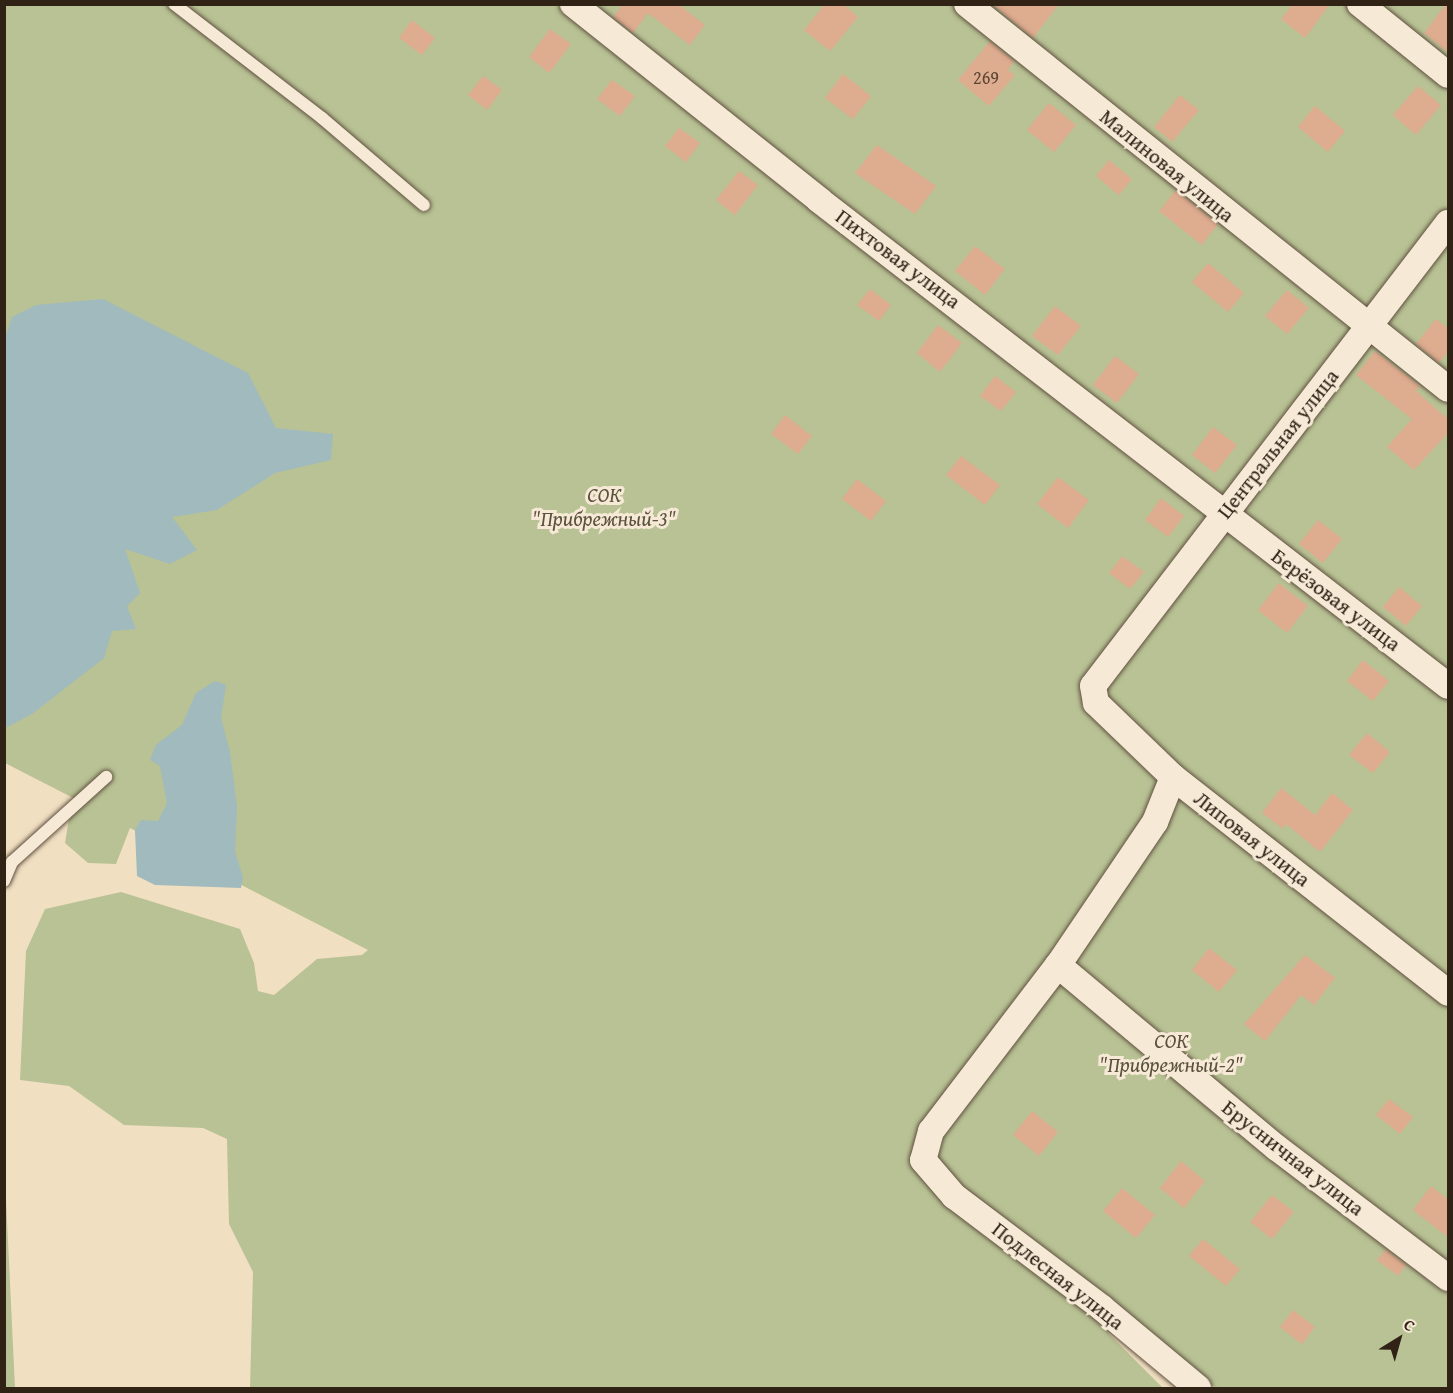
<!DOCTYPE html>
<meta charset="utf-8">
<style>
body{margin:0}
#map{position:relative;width:1453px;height:1393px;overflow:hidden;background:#f1dfc2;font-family:"Gentium Book Plus",serif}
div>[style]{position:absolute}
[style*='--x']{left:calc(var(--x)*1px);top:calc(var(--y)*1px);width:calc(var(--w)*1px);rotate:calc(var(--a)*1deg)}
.green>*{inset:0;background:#b8c294}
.water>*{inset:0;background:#a0babe}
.building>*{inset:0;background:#deac8f}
.roads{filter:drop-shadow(0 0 2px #615141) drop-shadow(0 0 2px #615141)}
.service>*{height:12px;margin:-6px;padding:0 6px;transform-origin:6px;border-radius:6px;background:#f6ead7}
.minor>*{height:26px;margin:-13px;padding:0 13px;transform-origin:13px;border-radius:13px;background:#f6ead7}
span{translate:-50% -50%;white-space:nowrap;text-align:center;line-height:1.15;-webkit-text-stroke:6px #f6ead7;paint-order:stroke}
.number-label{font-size:18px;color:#5c4434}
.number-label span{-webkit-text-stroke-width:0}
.street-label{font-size:21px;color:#312216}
.park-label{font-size:21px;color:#5a523c;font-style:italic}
.frame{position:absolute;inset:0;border:6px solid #312216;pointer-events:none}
.north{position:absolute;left:1369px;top:1309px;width:60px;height:60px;-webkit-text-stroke:4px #f6ead7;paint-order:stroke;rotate:37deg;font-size:16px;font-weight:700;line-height:24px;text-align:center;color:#312216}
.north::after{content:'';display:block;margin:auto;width:21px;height:27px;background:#312216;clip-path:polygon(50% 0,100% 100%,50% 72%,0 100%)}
</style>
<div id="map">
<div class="green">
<div style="clip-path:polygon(4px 5px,1448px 5px,1448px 1388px,1217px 1388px,1107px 1332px,1163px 1388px,250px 1388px,253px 1272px,229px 1224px,227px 1139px,203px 1128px,124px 1125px,69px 1086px,20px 1080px,26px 951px,45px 909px,121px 892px,240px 929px,254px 963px,258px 991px,274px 995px,317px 959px,362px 955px,368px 950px,130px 828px,116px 864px,88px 863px,65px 843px,70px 813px,83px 803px,5px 763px)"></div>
<div style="clip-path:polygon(5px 1178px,15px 1388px,5px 1388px)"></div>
</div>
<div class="water">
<div style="clip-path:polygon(103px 299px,248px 373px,276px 428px,333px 434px,331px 460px,275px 473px,217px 510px,172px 517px,197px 550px,170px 564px,125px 549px,140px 593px,127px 606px,136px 629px,112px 631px,104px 658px,32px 714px,5px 728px,5px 338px,12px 317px,36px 305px)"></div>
<div style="clip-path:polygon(215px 681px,226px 685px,221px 718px,230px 752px,237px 807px,235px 852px,243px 877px,241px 888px,155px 885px,137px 876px,135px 830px,141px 820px,158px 821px,167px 803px,160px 766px,150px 760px,156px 745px,182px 725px,196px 693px)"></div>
</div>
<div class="building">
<div style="clip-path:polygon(623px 4px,678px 4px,705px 25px,690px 45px,648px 13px,633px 33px,613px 17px)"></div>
<div style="clip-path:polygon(825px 4px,843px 4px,858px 17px,830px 51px,804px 30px)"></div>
<div style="clip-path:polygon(992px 4px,1059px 4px,1033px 38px)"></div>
<div style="clip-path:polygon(1293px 4px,1330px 4px,1305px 38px,1281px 19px)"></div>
<div style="clip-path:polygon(1446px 4px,1449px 4px,1449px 53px,1424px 33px)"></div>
<div style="clip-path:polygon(412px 20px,435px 38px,422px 55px,399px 38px)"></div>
<div style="clip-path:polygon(550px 29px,571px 44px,549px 73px,529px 57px)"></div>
<div style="clip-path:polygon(990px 41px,1014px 61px,1008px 70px,1015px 75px,989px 106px,958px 80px)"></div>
<div style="clip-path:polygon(843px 74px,871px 96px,853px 119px,825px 98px)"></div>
<div style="clip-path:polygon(483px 76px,502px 90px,487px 110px,468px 95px)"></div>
<div style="clip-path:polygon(612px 80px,635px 96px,620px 116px,597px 99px)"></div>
<div style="clip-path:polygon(1418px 86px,1441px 105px,1416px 135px,1393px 115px)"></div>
<div style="clip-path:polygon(1180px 95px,1199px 110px,1172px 142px,1154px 127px)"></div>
<div style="clip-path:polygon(1049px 103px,1076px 125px,1054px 152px,1027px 130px)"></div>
<div style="clip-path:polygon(1315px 106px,1345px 131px,1328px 152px,1298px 127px)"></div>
<div style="clip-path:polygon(679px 128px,700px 143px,686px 162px,665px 146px)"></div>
<div style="clip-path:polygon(877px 145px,936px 186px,915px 214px,855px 173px)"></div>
<div style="clip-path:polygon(1109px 160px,1132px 179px,1119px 195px,1096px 176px)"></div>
<div style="clip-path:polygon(739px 171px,758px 185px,735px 215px,716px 200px)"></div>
<div style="clip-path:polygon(1176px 190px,1218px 224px,1202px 245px,1159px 211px)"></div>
<div style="clip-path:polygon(975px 246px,1005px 269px,985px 295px,955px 271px)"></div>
<div style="clip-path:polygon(1208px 263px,1244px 293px,1228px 312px,1192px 282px)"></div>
<div style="clip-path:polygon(870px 289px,891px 305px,879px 321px,857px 305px)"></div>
<div style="clip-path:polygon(1287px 290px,1309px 308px,1287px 334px,1265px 316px)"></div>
<div style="clip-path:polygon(1055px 306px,1081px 326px,1058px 355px,1032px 336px)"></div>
<div style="clip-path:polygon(1436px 319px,1449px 329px,1449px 350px,1439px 363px,1416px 344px)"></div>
<div style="clip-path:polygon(938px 325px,962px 343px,940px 372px,917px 353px)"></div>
<div style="clip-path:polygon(1375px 351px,1420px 386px,1416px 391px,1449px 420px,1449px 432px,1414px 470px,1387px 447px,1412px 419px,1356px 375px)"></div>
<div style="clip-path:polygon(1115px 356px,1139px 374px,1117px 403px,1093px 385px)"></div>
<div style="clip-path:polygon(995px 376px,1016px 392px,1001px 411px,980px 396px)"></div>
<div style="clip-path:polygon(785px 415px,812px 436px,798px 454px,771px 434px)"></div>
<div style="clip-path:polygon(1213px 427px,1237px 445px,1215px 473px,1192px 455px)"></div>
<div style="clip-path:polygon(961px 456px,1000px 485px,985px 505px,946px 475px)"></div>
<div style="clip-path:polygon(1058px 477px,1089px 500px,1068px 528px,1037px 504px)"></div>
<div style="clip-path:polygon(857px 479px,886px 501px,871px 521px,842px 499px)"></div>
<div style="clip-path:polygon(1161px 498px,1184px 516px,1168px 537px,1145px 520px)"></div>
<div style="clip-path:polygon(1318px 520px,1342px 539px,1323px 563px,1299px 544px)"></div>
<div style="clip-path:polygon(1122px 556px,1144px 572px,1130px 589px,1109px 573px)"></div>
<div style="clip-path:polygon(1279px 583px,1308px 606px,1287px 633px,1258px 610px)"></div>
<div style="clip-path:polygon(1399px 587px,1422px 606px,1406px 626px,1383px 607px)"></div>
<div style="clip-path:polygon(1363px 660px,1389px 681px,1373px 701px,1347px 681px)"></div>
<div style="clip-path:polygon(1367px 733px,1390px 752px,1373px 773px,1349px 755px)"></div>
<div style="clip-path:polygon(1281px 788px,1315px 815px,1332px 793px,1353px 810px,1320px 852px,1286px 824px,1283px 829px,1262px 813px)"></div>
<div style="clip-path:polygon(1209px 948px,1237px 970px,1219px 992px,1192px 970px)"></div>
<div style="clip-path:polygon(1305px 955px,1335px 978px,1314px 1005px,1301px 995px,1265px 1041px,1244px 1024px)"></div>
<div style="clip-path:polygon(1389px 1099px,1413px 1117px,1400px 1134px,1376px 1115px)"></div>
<div style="clip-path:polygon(1032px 1111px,1058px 1132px,1039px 1156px,1013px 1135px)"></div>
<div style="clip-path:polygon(1181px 1161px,1205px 1181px,1184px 1208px,1160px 1188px)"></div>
<div style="clip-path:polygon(1431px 1186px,1449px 1200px,1449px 1238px,1413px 1210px)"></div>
<div style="clip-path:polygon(1122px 1188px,1155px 1215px,1136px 1238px,1103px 1211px)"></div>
<div style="clip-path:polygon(1272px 1195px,1294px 1212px,1272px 1239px,1250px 1222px)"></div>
<div style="clip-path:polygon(1203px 1239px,1240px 1269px,1226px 1286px,1189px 1256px)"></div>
<div style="clip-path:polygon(1386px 1249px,1406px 1265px,1398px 1276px,1377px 1260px)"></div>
<div style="clip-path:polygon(1293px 1310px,1315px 1327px,1302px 1344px,1280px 1327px)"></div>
</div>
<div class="roads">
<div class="service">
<div style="--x:174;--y:4;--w:187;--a:37.6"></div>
<div style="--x:322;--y:118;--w:134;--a:40.5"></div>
<div style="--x:4;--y:881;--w:21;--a:-67"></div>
<div style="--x:12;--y:862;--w:127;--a:-42.1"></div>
</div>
<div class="minor">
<div style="--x:573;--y:4;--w:315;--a:38.5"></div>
<div style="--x:819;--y:200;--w:795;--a:37.69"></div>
<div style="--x:967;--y:4;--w:616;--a:38.67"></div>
<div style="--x:1360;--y:4;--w:113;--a:38.9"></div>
<div style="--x:1448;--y:223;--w:583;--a:127.48"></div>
<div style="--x:1093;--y:686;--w:17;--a:80"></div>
<div style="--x:1096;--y:703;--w:107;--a:43.9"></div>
<div style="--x:1173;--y:777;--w:350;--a:38.1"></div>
<div style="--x:1173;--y:777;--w:48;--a:111.8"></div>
<div style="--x:1155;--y:822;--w:173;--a:124.1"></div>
<div style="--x:1058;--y:965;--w:209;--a:127.4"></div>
<div style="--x:931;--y:1131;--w:30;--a:105"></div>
<div style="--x:923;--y:1160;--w:48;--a:49.3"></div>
<div style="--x:954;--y:1196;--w:186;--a:37.1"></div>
<div style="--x:1102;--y:1308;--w:125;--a:39.8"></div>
<div style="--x:1058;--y:965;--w:285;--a:39.9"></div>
<div style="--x:1277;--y:1148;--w:215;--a:37.2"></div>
</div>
</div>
<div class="number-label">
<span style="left:986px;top:78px">269</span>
</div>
<div class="street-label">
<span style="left:1167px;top:166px;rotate:39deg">Малиновая улица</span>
<span style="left:898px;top:259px;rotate:37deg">Пихтовая улица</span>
<span style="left:1278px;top:444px;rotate:-52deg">Центральная улица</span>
<span style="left:1336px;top:600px;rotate:37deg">Берёзовая улица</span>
<span style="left:1252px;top:839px;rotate:38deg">Липовая улица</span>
<span style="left:1293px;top:1158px;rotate:38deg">Брусничная улица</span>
<span style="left:1058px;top:1276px;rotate:38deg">Подлесная улица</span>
</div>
<div class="park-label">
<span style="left:604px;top:507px">СОК<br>"Прибрежный-3"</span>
<span style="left:1171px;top:1053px">СОК<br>"Прибрежный-2"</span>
</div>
<div class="frame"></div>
<div class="north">С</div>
</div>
